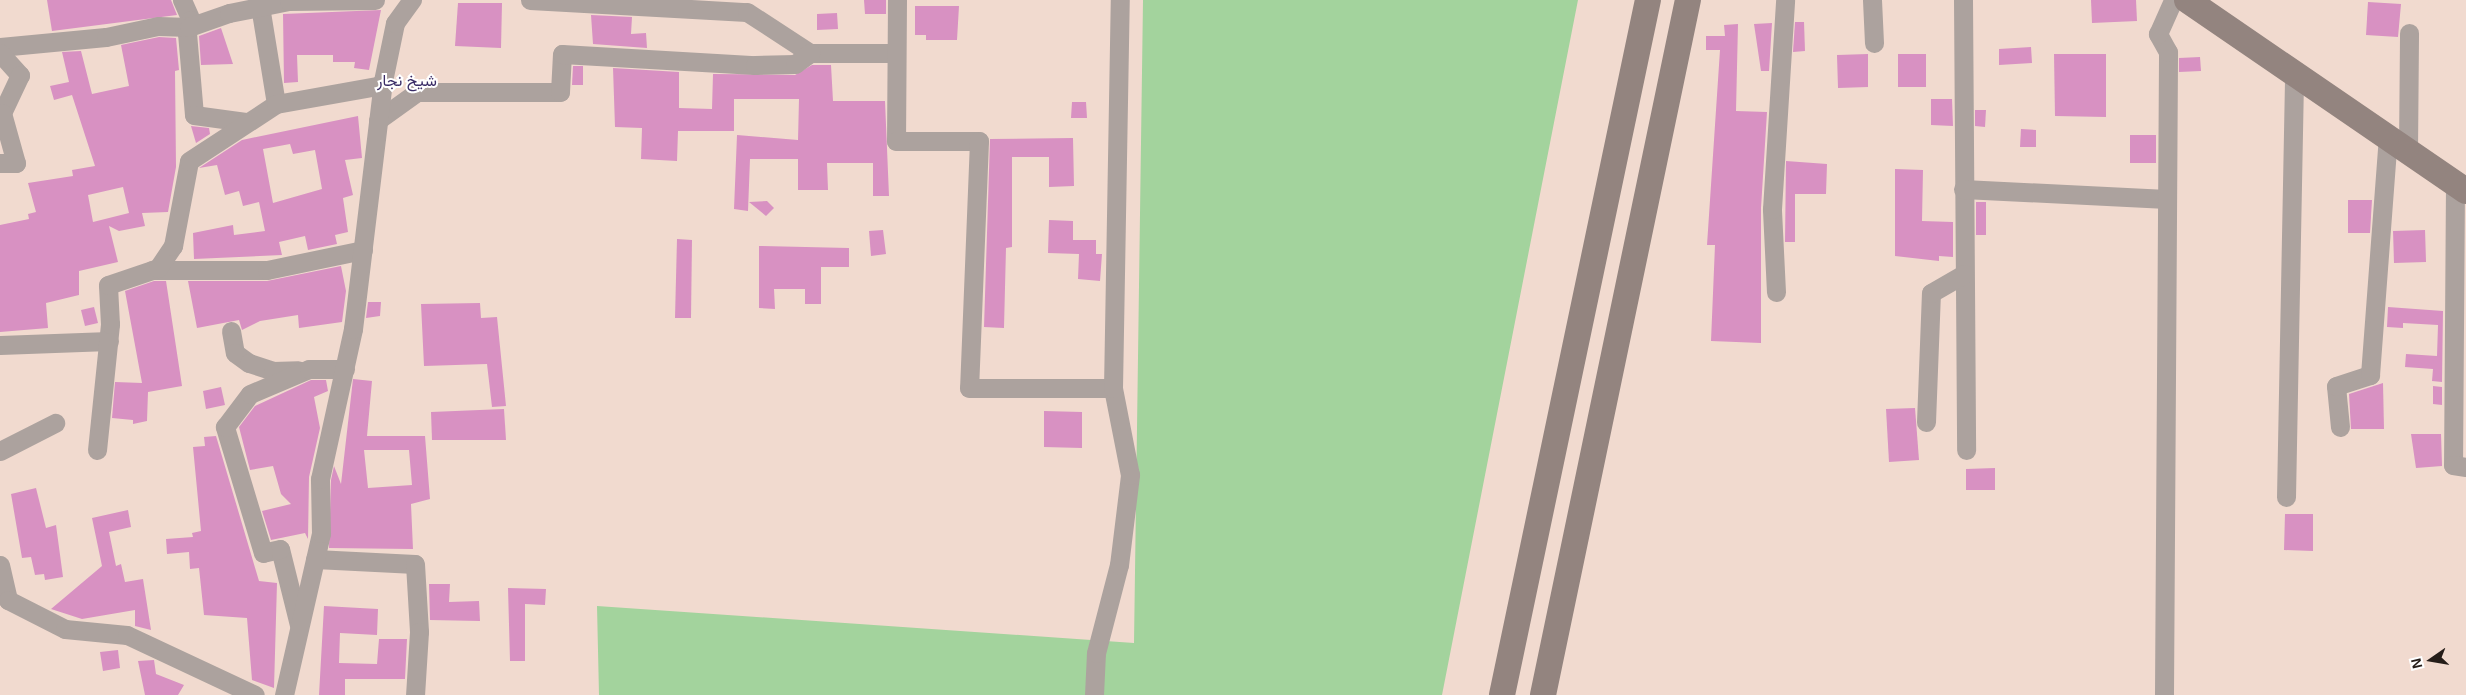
<!DOCTYPE html>
<meta charset="utf-8">
<style>
body{margin:0}
#map{position:relative;width:2466px;height:695px;overflow:hidden;background:#f1dacf;font-family:Arial,Vazirmatn,sans-serif}
div>[style]{position:absolute}
[style*='--x']{left:calc(var(--x)*1px);top:calc(var(--y)*1px);width:calc(var(--w)*1px);rotate:calc(var(--a)*1deg)}
.green>*{inset:0;background:#a3d39d}
.building>*{inset:0;background:#d891c2}
.minor>*{height:19px;margin:-9.5px;padding:0 9.5px;transform-origin:9.5px;border-radius:9.5px;background:#aca29e}
.secondary>*{height:26px;margin:-13px;padding:0 13px;transform-origin:13px;border-radius:13px;background:#93847f}
span{translate:-50% -50%;white-space:nowrap;text-align:center;line-height:1.15;-webkit-text-stroke:4px #fff;paint-order:stroke}
.quarter-label{font-size:16px;color:#392b66}
.north{position:absolute;left:2406px;top:635px;width:50px;height:50px;-webkit-text-stroke:4px #fff;paint-order:stroke;rotate:257deg;font-size:14px;font-weight:700;line-height:20px;text-align:center;color:#251d19}
.north::after{content:'';display:block;margin:auto;width:18px;height:22px;background:#251d19;clip-path:polygon(50% 0,100% 100%,50% 72%,0 100%)}
</style>
<div id="map">
<div class="green">
<div style="clip-path:polygon(1143px 0,1578px 0,1442px 695px,599px 695px,597px 606px,1134px 643px)"></div>
</div>
<div class="building">
<div style="clip-path:polygon(47px 0,171px 0,177px 15px,52px 31px)"></div>
<div style="clip-path:polygon(864px 0,886px 0,886px 14px,865px 14px)"></div>
<div style="clip-path:polygon(2091px 0,2136px 0,2137px 21px,2092px 23px)"></div>
<div style="clip-path:polygon(2368px 2px,2401px 4px,2398px 37px,2366px 35px)"></div>
<div style="clip-path:polygon(458px 3px,502px 3px,501px 48px,455px 46px)"></div>
<div style="clip-path:polygon(915px 6px,959px 6px,957px 40px,926px 40px,926px 35px,915px 35px)"></div>
<div style="clip-path:polygon(381px 10px,369px 70px,354px 68px,355px 62px,333px 62px,333px 55px,297px 55px,298px 82px,284px 83px,283px 14px)"></div>
<div style="clip-path:polygon(837px 13px,838px 29px,817px 30px,817px 14px)"></div>
<div style="clip-path:polygon(591px 15px,632px 17px,631px 34px,646px 33px,647px 48px,593px 44px)"></div>
<div style="clip-path:polygon(1795px 22px,1804px 22px,1805px 51px,1793px 52px)"></div>
<div style="clip-path:polygon(1772px 23px,1769px 71px,1761px 71px,1754px 24px)"></div>
<div style="clip-path:polygon(1738px 24px,1736px 111px,1767px 112px,1761px 208px,1761px 343px,1711px 341px,1715px 245px,1707px 245px,1720px 50px,1706px 50px,1706px 36px,1725px 36px,1724px 25px)"></div>
<div style="clip-path:polygon(221px 28px,233px 64px,201px 65px,199px 36px)"></div>
<div style="clip-path:polygon(evenodd,159px 37px,176px 38px,179px 70px,175px 71px,176px 167px,168px 212px,142px 213px,145px 226px,119px 231px,109px 226px,118px 262px,79px 271px,79px 295px,46px 303px,48px 328px,0 332px,0 225px,29px 219px,28px 214px,36px 212px,28px 183px,73px 176px,72px 170px,95px 166px,72px 95px,54px 100px,50px 86px,69px 82px,62px 52px,81px 51px,92px 94px,129px 86px,121px 45px,159px 37px,123px 187px,129px 213px,93px 222px,88px 195px,123px 187px)"></div>
<div style="clip-path:polygon(2031px 47px,2032px 63px,1999px 65px,1999px 49px)"></div>
<div style="clip-path:polygon(1868px 54px,1868px 87px,1838px 88px,1837px 55px)"></div>
<div style="clip-path:polygon(1898px 54px,1926px 54px,1926px 87px,1898px 87px)"></div>
<div style="clip-path:polygon(2054px 54px,2106px 54px,2106px 117px,2055px 116px)"></div>
<div style="clip-path:polygon(2200px 57px,2201px 71px,2179px 72px,2179px 58px)"></div>
<div style="clip-path:polygon(812px 65px,831px 65px,833px 101px,885px 101px,889px 196px,873px 196px,873px 163px,827px 163px,828px 190px,798px 190px,798px 159px,750px 159px,748px 211px,734px 209px,737px 135px,798px 140px,799px 99px,734px 99px,734px 131px,678px 131px,677px 161px,641px 159px,642px 128px,615px 127px,613px 68px,679px 72px,679px 108px,712px 109px,713px 74px,795px 75px)"></div>
<div style="clip-path:polygon(573px 66px,583px 66px,583px 85px,572px 85px)"></div>
<div style="clip-path:polygon(1931px 99px,1952px 99px,1953px 126px,1931px 125px)"></div>
<div style="clip-path:polygon(1072px 102px,1086px 102px,1087px 118px,1071px 118px)"></div>
<div style="clip-path:polygon(1975px 110px,1986px 110px,1985px 127px,1975px 126px)"></div>
<div style="clip-path:polygon(evenodd,358px 116px,362px 158px,345px 160px,353px 195px,343px 198px,348px 232px,335px 235px,337px 244px,308px 250px,305px 236px,279px 242px,282px 255px,194px 259px,193px 233px,233px 225px,234px 235px,265px 231px,259px 202px,243px 206px,239px 191px,225px 195px,217px 165px,199px 168px,242px 140px,358px 116px,290px 144px,293px 154px,315px 150px,322px 189px,273px 203px,263px 149px,290px 144px)"></div>
<div style="clip-path:polygon(191px 126px,209px 128px,210px 134px,196px 143px)"></div>
<div style="clip-path:polygon(2021px 129px,2036px 130px,2036px 147px,2020px 147px)"></div>
<div style="clip-path:polygon(2130px 135px,2156px 135px,2156px 163px,2130px 163px)"></div>
<div style="clip-path:polygon(1073px 138px,1074px 186px,1049px 187px,1049px 157px,1012px 157px,1012px 247px,1006px 248px,1004px 328px,984px 327px,990px 139px)"></div>
<div style="clip-path:polygon(1786px 161px,1827px 164px,1826px 194px,1795px 194px,1795px 242px,1785px 242px)"></div>
<div style="clip-path:polygon(1895px 169px,1923px 170px,1922px 221px,1953px 222px,1953px 257px,1939px 256px,1939px 261px,1895px 256px)"></div>
<div style="clip-path:polygon(2348px 200px,2372px 200px,2370px 233px,2348px 233px)"></div>
<div style="clip-path:polygon(767px 201px,774px 208px,766px 216px,749px 202px)"></div>
<div style="clip-path:polygon(1976px 202px,1986px 202px,1986px 235px,1976px 235px)"></div>
<div style="clip-path:polygon(1049px 220px,1073px 221px,1073px 240px,1096px 240px,1096px 254px,1102px 254px,1100px 281px,1078px 279px,1079px 254px,1048px 253px)"></div>
<div style="clip-path:polygon(883px 230px,886px 254px,871px 256px,869px 231px)"></div>
<div style="clip-path:polygon(2425px 230px,2426px 262px,2394px 263px,2393px 231px)"></div>
<div style="clip-path:polygon(677px 239px,692px 240px,691px 318px,675px 318px)"></div>
<div style="clip-path:polygon(759px 246px,849px 248px,849px 267px,821px 267px,821px 304px,805px 304px,805px 289px,774px 289px,775px 309px,759px 308px)"></div>
<div style="clip-path:polygon(341px 266px,346px 291px,342px 322px,299px 328px,298px 315px,260px 321px,242px 330px,239px 320px,197px 328px,188px 281px,267px 281px)"></div>
<div style="clip-path:polygon(154px 281px,166px 281px,182px 386px,148px 392px,147px 421px,133px 424px,133px 420px,112px 418px,115px 382px,142px 383px,125px 291px)"></div>
<div style="clip-path:polygon(368px 302px,381px 302px,380px 316px,366px 318px)"></div>
<div style="clip-path:polygon(480px 303px,481px 318px,497px 317px,506px 406px,492px 407px,487px 364px,424px 366px,421px 304px)"></div>
<div style="clip-path:polygon(94px 307px,98px 323px,85px 326px,81px 310px)"></div>
<div style="clip-path:polygon(2388px 307px,2443px 311px,2442px 382px,2432px 381px,2433px 369px,2405px 367px,2406px 354px,2437px 356px,2438px 325px,2403px 323px,2403px 328px,2387px 327px)"></div>
<div style="clip-path:polygon(evenodd,353px 379px,372px 381px,367px 436px,425px 436px,430px 499px,411px 504px,413px 549px,329px 548px,331px 480px,334px 466px,341px 484px,353px 379px,364px 450px,409px 450px,412px 485px,368px 488px,364px 450px)"></div>
<div style="clip-path:polygon(311px 380px,326px 380px,328px 391px,314px 397px,320px 428px,309px 477px,308px 539px,305px 533px,271px 540px,262px 511px,291px 504px,281px 494px,273px 466px,250px 470px,239px 427px,255px 406px)"></div>
<div style="clip-path:polygon(2383px 383px,2384px 429px,2351px 429px,2349px 394px)"></div>
<div style="clip-path:polygon(2433px 386px,2442px 387px,2442px 405px,2433px 404px)"></div>
<div style="clip-path:polygon(221px 387px,225px 405px,206px 409px,203px 391px)"></div>
<div style="clip-path:polygon(1915px 408px,1919px 460px,1889px 462px,1886px 409px)"></div>
<div style="clip-path:polygon(504px 409px,506px 440px,432px 440px,431px 412px)"></div>
<div style="clip-path:polygon(1044px 411px,1082px 412px,1082px 448px,1044px 447px)"></div>
<div style="clip-path:polygon(2411px 434px,2441px 434px,2442px 466px,2416px 468px)"></div>
<div style="clip-path:polygon(216px 436px,259px 581px,277px 583px,274px 688px,252px 680px,247px 618px,204px 615px,199px 568px,190px 569px,189px 552px,167px 554px,166px 539px,193px 537px,192px 533px,201px 531px,193px 447px,205px 446px,204px 437px)"></div>
<div style="clip-path:polygon(1995px 468px,1995px 490px,1966px 490px,1966px 469px)"></div>
<div style="clip-path:polygon(36px 488px,46px 528px,56px 525px,63px 577px,45px 580px,44px 574px,35px 575px,31px 557px,22px 558px,11px 494px)"></div>
<div style="clip-path:polygon(128px 510px,131px 527px,109px 532px,116px 566px,121px 564px,125px 582px,143px 579px,151px 630px,135px 626px,135px 610px,82px 619px,51px 609px,102px 566px,92px 518px)"></div>
<div style="clip-path:polygon(2285px 514px,2313px 514px,2313px 551px,2284px 550px)"></div>
<div style="clip-path:polygon(429px 584px,450px 584px,449px 602px,479px 601px,480px 621px,430px 620px)"></div>
<div style="clip-path:polygon(508px 588px,546px 589px,545px 605px,525px 604px,525px 661px,510px 661px)"></div>
<div style="clip-path:polygon(324px 606px,378px 609px,377px 635px,340px 633px,339px 663px,377px 664px,379px 639px,407px 639px,405px 679px,345px 679px,345px 695px,319px 695px)"></div>
<div style="clip-path:polygon(118px 650px,120px 668px,103px 671px,100px 652px)"></div>
<div style="clip-path:polygon(154px 660px,156px 674px,184px 685px,178px 695px,145px 695px,138px 661px)"></div>
</div>
<div class="minor">
<div style="--x:182;--y:0;--w:22;--a:66"></div>
<div style="--x:191;--y:20;--w:14;--a:107"></div>
<div style="--x:187;--y:33;--w:82;--a:85.1"></div>
<div style="--x:194;--y:115;--w:52;--a:7.7"></div>
<div style="--x:530;--y:0;--w:217;--a:3.2"></div>
<div style="--x:747;--y:12;--w:75;--a:33.1"></div>
<div style="--x:810;--y:53;--w:86;--a:0"></div>
<div style="--x:897;--y:0;--w:141;--a:90.4"></div>
<div style="--x:896;--y:141;--w:83;--a:0"></div>
<div style="--x:979;--y:141;--w:247;--a:92.3"></div>
<div style="--x:969;--y:388;--w:144;--a:0"></div>
<div style="--x:1872;--y:0;--w:43;--a:87.3"></div>
<div style="--x:1963;--y:0;--w:450;--a:89.6"></div>
<div style="--x:260;--y:6;--w:99;--a:80.7"></div>
<div style="--x:0;--y:47;--w:106;--a:-5.4"></div>
<div style="--x:106;--y:37;--w:53;--a:-11.9"></div>
<div style="--x:158;--y:26;--w:31;--a:2"></div>
<div style="--x:189;--y:27;--w:42;--a:-19.3"></div>
<div style="--x:229;--y:13;--w:61;--a:-11.3"></div>
<div style="--x:289;--y:1;--w:86;--a:-0.7"></div>
<div style="--x:0;--y:53;--w:30;--a:48"></div>
<div style="--x:20;--y:75;--w:42;--a:115.3"></div>
<div style="--x:2;--y:113;--w:52;--a:74.4"></div>
<div style="--x:16;--y:163;--w:16;--a:180"></div>
<div style="--x:378;--y:120;--w:48;--a:-35.7"></div>
<div style="--x:417;--y:92;--w:143;--a:0"></div>
<div style="--x:560;--y:92;--w:38;--a:-87"></div>
<div style="--x:562;--y:54;--w:193;--a:3.3"></div>
<div style="--x:755;--y:65;--w:40;--a:-1.4"></div>
<div style="--x:795;--y:64;--w:19;--a:-36"></div>
<div style="--x:2408;--y:151;--w:118;--a:-89.5"></div>
<div style="--x:2455;--y:184;--w:281;--a:90.4"></div>
<div style="--x:2453;--y:465;--w:13;--a:9"></div>
<div style="--x:1963;--y:189;--w:204;--a:2.8"></div>
<div style="--x:152;--y:270;--w:115;--a:0"></div>
<div style="--x:267;--y:270;--w:98;--a:-11.8"></div>
<div style="--x:1776;--y:292;--w:83;--a:-92.8"></div>
<div style="--x:1772;--y:209;--w:209;--a:-86.4"></div>
<div style="--x:231;--y:331;--w:22;--a:80"></div>
<div style="--x:235;--y:353;--w:17;--a:36"></div>
<div style="--x:249;--y:363;--w:25;--a:18"></div>
<div style="--x:273;--y:371;--w:25;--a:-2"></div>
<div style="--x:0;--y:345;--w:109;--a:-2.1"></div>
<div style="--x:1926;--y:422;--w:129;--a:-87.8"></div>
<div style="--x:1931;--y:293;--w:38;--a:-30"></div>
<div style="--x:2340;--y:427;--w:41;--a:-95.6"></div>
<div style="--x:2336;--y:386;--w:36;--a:-18"></div>
<div style="--x:2370;--y:375;--w:238;--a:-85.7"></div>
<div style="--x:97;--y:450;--w:127;--a:-84.1"></div>
<div style="--x:110;--y:324;--w:39;--a:-93"></div>
<div style="--x:108;--y:285;--w:53;--a:-18.8"></div>
<div style="--x:158;--y:268;--w:27;--a:-56"></div>
<div style="--x:173;--y:246;--w:86;--a:-79.3"></div>
<div style="--x:189;--y:161;--w:104;--a:-33.2"></div>
<div style="--x:276;--y:104;--w:109;--a:-10.1"></div>
<div style="--x:0;--y:451;--w:62;--a:-27"></div>
<div style="--x:2286;--y:497;--w:424;--a:-88.9"></div>
<div style="--x:315;--y:559;--w:100;--a:2.9"></div>
<div style="--x:415;--y:564;--w:68;--a:86.6"></div>
<div style="--x:419;--y:632;--w:63;--a:93.6"></div>
<div style="--x:0;--y:565;--w:36;--a:77"></div>
<div style="--x:8;--y:600;--w:64;--a:27"></div>
<div style="--x:65;--y:629;--w:62;--a:5.5"></div>
<div style="--x:127;--y:635;--w:141;--a:25.1"></div>
<div style="--x:299;--y:625;--w:78;--a:-104"></div>
<div style="--x:280;--y:549;--w:17;--a:167"></div>
<div style="--x:263;--y:553;--w:132;--a:-106.8"></div>
<div style="--x:225;--y:427;--w:41;--a:-52.9"></div>
<div style="--x:250;--y:394;--w:64;--a:-23"></div>
<div style="--x:309;--y:369;--w:36;--a:0"></div>
<div style="--x:284;--y:695;--w:166;--a:-77.1"></div>
<div style="--x:321;--y:533;--w:54;--a:-91.1"></div>
<div style="--x:320;--y:479;--w:154;--a:-77.6"></div>
<div style="--x:353;--y:329;--w:250;--a:-83.1"></div>
<div style="--x:383;--y:81;--w:59;--a:-78.3"></div>
<div style="--x:395;--y:23;--w:29;--a:-54"></div>
<div style="--x:1094;--y:695;--w:42;--a:-87.3"></div>
<div style="--x:1096;--y:653;--w:91;--a:-75.4"></div>
<div style="--x:1119;--y:565;--w:91;--a:-83"></div>
<div style="--x:1130;--y:475;--w:89;--a:-101.1"></div>
<div style="--x:1113;--y:388;--w:388;--a:-89"></div>
<div style="--x:2164;--y:695;--w:643;--a:-89.64"></div>
<div style="--x:2168;--y:52;--w:21;--a:-119"></div>
<div style="--x:2158;--y:34;--w:37;--a:-66"></div>
</div>
<div class="secondary">
<div style="--x:2187;--y:0;--w:338;--a:34.4"></div>
<div style="--x:1502;--y:695;--w:710;--a:-78.14"></div>
<div style="--x:1543;--y:695;--w:710;--a:-78.22"></div>
</div>
<div class="quarter-label">
<span style="left:407px;top:81px">شيخ نجار</span>
</div>
<div class="north">N</div>
</div>
